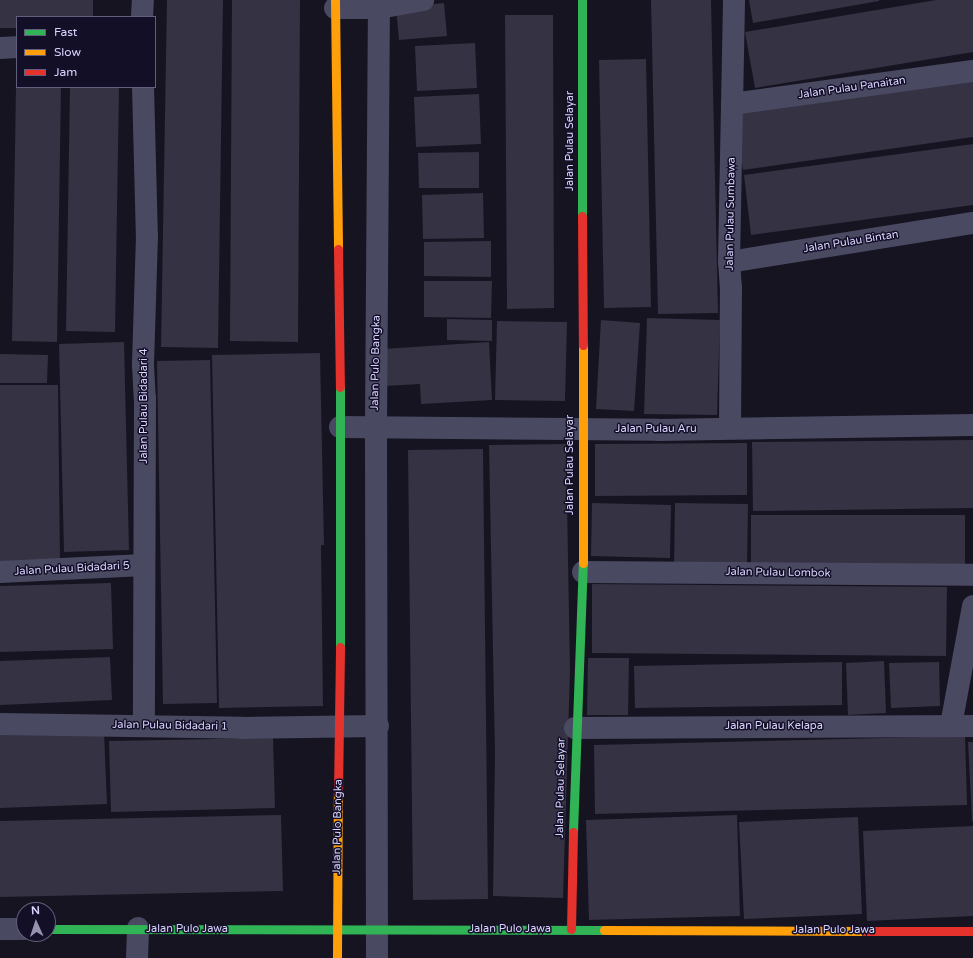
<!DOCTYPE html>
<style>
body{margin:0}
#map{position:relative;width:973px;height:958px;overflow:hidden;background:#161421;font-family:"Varela Round",sans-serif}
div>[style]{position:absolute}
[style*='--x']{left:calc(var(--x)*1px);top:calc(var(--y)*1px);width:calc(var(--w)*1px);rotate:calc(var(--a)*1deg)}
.building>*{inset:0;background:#343243}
.street>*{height:22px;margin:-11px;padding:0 11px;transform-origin:11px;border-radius:11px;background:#4a4962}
.fast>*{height:9px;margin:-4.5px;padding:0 4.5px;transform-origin:4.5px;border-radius:4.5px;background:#30b455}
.slow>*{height:9px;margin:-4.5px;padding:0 4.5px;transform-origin:4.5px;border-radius:4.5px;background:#ff9f0a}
.jam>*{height:9px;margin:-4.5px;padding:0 4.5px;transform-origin:4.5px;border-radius:4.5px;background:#e5322d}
span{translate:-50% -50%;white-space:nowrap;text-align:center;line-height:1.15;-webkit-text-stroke:3px #130f26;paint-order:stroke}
.street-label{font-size:11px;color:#d9d4ff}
.legend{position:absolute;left:16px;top:16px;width:140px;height:72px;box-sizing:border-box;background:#130f26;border:1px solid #625e7d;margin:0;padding:5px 7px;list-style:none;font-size:12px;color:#d9d4ff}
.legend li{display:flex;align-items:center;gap:8px;height:20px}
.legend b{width:20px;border:1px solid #625e7d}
.north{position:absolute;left:16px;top:902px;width:40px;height:40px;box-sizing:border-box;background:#130f26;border:1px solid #625e7d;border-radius:50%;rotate:357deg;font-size:11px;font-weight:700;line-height:16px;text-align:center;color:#d9d4ff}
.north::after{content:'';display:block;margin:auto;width:14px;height:18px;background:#9591b1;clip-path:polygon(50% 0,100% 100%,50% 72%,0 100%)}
</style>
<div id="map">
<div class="building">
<div style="clip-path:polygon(0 0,93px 0,93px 17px,17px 17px,17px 28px,0 28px)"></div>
<div style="clip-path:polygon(167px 0,223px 0,218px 348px,161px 347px)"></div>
<div style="clip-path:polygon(232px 0,300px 0,298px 342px,230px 341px)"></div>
<div style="clip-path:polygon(651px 0,711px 0,718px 313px,658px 314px)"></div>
<div style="clip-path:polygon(749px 0,879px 0,879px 1px,753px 23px)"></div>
<div style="clip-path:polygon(936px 0,973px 0,973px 52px,755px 88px,745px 32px)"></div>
<div style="clip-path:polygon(444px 3px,447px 36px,399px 40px,396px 8px)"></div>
<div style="clip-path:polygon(505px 15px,553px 15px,554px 308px,507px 309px)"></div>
<div style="clip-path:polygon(475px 43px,477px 88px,417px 91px,415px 46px)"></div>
<div style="clip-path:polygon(646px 59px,651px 307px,604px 308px,599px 60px)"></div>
<div style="clip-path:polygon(973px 74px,973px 137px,743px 170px,734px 109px)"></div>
<div style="clip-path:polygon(16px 87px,61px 87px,57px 342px,12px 341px)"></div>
<div style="clip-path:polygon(70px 87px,119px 87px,115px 332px,66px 331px)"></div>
<div style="clip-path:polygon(479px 94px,481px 144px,416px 147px,414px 97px)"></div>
<div style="clip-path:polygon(973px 144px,973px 205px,751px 235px,744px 175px)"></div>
<div style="clip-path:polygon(479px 152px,479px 188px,419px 188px,418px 153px)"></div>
<div style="clip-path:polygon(483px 193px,484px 238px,423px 239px,422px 195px)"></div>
<div style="clip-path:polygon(491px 241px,491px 277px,424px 276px,424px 242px)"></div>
<div style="clip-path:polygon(424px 281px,492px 281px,491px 318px,424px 317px)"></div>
<div style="clip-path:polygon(647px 318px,720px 320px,717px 415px,644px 414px)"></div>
<div style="clip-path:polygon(447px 319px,492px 320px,492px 341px,447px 340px)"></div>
<div style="clip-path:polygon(601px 320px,640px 323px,634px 411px,596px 409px)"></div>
<div style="clip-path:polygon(497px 321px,567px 322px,565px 401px,495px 400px)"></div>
<div style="clip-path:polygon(124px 342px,129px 550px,64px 552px,59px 344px)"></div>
<div style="clip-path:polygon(489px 342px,492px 400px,421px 404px,420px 384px,385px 386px,383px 349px)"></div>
<div style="clip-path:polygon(320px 353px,324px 545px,321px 545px,323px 706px,219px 708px,212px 355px)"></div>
<div style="clip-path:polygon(0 354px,48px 355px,47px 383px,0 383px)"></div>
<div style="clip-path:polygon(210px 360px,217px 703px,163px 704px,157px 361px)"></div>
<div style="clip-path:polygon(0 385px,58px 385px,60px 562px,0 563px)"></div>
<div style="clip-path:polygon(973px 440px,973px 508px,753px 511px,752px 442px)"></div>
<div style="clip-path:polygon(747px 443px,747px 495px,595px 496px,595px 444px)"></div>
<div style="clip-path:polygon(566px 444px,570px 672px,563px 898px,493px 896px,495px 754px,489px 445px)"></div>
<div style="clip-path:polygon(483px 449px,488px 899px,413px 900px,408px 450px)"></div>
<div style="clip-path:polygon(592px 503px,671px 505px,670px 558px,591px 556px)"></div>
<div style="clip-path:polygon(675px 503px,748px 504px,747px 567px,674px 566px)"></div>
<div style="clip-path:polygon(751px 515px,965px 515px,965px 567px,751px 567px)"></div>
<div style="clip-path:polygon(111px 583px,113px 649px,0 652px,0 586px)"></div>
<div style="clip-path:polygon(592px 584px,947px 587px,946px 656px,592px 653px)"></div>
<div style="clip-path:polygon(110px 657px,112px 700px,0 705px,0 661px)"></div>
<div style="clip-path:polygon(588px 658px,629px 658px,628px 715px,587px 715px)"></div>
<div style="clip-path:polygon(884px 661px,886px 713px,848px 715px,846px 663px)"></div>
<div style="clip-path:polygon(842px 662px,842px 705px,635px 708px,634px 666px)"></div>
<div style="clip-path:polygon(939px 662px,940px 706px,891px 708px,889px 663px)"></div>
<div style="clip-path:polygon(104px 732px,107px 804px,0 808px,0 735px)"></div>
<div style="clip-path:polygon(965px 736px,967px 805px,595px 814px,594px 745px)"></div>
<div style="clip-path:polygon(273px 738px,275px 808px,111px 812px,109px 741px)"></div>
<div style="clip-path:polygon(968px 742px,973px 742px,973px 821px,972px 821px)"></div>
<div style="clip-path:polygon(281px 815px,283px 891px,0 897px,0 821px)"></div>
<div style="clip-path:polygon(737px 815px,740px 916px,589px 920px,586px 820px)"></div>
<div style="clip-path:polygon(858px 817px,862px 914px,744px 919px,739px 822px)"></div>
<div style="clip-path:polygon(973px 826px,973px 916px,867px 921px,863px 831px)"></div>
</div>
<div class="street">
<div style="--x:335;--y:8;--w:44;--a:0"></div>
<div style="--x:379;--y:8;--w:45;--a:-10.3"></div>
<div style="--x:142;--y:17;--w:17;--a:-87"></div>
<div style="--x:0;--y:48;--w:17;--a:-3"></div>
<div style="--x:143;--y:87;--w:149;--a:88.5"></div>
<div style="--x:147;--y:236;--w:129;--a:91.8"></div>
<div style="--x:143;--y:365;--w:33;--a:87"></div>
<div style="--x:145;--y:398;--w:327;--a:90.2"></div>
<div style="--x:732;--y:104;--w:243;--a:-7.8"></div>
<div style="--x:729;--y:262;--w:247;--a:-9.1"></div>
<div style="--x:340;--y:427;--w:318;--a:0.5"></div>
<div style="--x:658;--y:430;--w:315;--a:-0.9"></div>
<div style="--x:730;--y:428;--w:139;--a:-89.6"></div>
<div style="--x:731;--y:289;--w:27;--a:-94"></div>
<div style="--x:729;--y:262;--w:262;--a:-88.9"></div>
<div style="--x:0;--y:572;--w:144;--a:-2.8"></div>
<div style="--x:583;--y:572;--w:390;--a:0.4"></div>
<div style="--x:0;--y:724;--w:242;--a:0.9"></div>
<div style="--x:242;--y:728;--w:136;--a:-0.8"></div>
<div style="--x:951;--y:725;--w:121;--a:-79.5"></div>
<div style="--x:575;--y:728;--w:398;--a:-0.3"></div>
<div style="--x:0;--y:929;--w:24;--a:0"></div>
<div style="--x:137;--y:958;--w:30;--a:-88"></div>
<div style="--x:377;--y:958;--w:531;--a:-90.11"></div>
<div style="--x:376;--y:427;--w:427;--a:-89.6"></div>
</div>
<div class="fast">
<div style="--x:582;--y:0;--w:216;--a:90"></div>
<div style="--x:340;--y:647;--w:260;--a:-90"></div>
<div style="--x:573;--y:832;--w:269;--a:-87.9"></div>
<div style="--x:48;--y:929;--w:556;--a:0.1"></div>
</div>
<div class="slow">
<div style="--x:335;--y:0;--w:249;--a:89.3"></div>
<div style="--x:583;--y:345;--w:218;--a:90"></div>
<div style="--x:604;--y:930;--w:260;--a:0.2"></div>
<div style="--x:337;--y:958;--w:165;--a:-89.7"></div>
</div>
<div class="jam">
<div style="--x:582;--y:216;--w:129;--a:89.6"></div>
<div style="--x:338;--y:249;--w:138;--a:89.2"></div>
<div style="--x:338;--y:793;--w:146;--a:-89.2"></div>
<div style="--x:571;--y:929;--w:97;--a:-88.8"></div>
<div style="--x:864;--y:931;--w:109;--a:0"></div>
</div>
<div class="street-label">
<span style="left:852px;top:88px;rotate:-8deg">Jalan Pulau Panaitan</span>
<span style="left:570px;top:141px;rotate:-90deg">Jalan Pulau Selayar</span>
<span style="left:731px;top:214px;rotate:-89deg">Jalan Pulau Sumbawa</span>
<span style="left:851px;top:242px;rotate:-9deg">Jalan Pulau Bintan</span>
<span style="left:376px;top:363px;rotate:-89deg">Jalan Pulo Bangka</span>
<span style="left:144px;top:406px;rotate:-90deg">Jalan Pulau Bidadari 4</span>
<span style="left:656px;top:429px">Jalan Pulau Aru</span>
<span style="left:570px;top:465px;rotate:-90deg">Jalan Pulau Selayar</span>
<span style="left:72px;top:569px;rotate:-3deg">Jalan Pulau Bidadari 5</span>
<span style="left:778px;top:573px;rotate:1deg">Jalan Pulau Lombok</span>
<span style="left:170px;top:726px;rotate:1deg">Jalan Pulau Bidadari 1</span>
<span style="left:774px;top:726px">Jalan Pulau Kelapa</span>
<span style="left:561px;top:788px;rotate:-89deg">Jalan Pulau Selayar</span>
<span style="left:338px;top:827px;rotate:-89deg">Jalan Pulo Bangka</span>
<span style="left:187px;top:929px">Jalan Pulo Jawa</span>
<span style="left:510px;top:929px">Jalan Pulo Jawa</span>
<span style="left:834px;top:930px">Jalan Pulo Jawa</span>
</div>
<ul class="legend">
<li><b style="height:5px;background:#30b455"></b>Fast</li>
<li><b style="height:5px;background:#ff9f0a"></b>Slow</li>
<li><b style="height:5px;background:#e5322d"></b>Jam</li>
</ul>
<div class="north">N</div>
</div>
